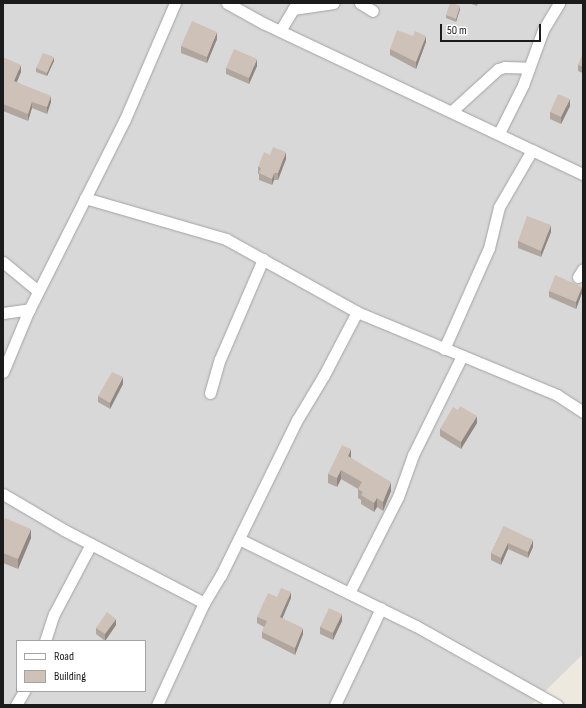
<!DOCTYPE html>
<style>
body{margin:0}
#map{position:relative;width:586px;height:708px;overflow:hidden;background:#eee9df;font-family:"Sofia Sans Condensed",sans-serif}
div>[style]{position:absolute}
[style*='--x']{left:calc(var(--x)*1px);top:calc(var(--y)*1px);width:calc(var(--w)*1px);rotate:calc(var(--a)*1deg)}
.residential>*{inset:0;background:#d9d8d8}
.roads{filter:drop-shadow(0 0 1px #a2a2a2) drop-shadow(0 0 1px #a2a2a2)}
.street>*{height:11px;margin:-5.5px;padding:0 5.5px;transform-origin:5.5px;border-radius:5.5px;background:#fff}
.wall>*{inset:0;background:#b1a69e}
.shaded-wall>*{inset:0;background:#908781}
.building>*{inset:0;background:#cec1b8}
span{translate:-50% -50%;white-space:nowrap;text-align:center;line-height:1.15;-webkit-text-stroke:3px #fff;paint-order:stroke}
.frame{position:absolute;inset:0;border:4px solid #1b1b1b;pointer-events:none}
.legend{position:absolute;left:16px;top:640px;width:130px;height:52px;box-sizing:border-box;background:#fff;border:1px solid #a4a4a4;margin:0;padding:5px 7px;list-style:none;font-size:12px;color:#1b1b1b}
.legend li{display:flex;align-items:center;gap:8px;height:20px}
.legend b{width:20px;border:1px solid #a4a4a4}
.scale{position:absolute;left:440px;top:24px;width:101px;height:18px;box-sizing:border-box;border:2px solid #1b1b1b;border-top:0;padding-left:5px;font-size:12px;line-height:14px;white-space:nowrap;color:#1b1b1b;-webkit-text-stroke:3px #fff;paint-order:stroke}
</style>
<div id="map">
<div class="residential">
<div style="clip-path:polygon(evenodd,3px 3px,583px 3px,583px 654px,531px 705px,3px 705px,3px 3px,17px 641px,145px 641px,145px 691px,17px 691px,17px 641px)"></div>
</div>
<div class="roads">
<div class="street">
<div style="--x:227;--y:3;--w:41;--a:29.1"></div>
<div style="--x:263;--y:23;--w:354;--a:25.3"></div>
<div style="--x:360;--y:3;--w:15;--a:32"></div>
<div style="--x:293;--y:9;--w:41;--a:-8.3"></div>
<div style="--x:280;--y:31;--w:31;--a:-59"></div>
<div style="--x:452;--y:111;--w:62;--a:-42.4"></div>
<div style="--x:498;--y:69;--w:7;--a:-16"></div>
<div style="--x:505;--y:67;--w:24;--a:2"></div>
<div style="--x:499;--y:133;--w:54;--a:-63.4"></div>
<div style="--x:523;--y:85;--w:59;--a:-70"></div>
<div style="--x:543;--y:30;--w:31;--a:-59"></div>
<div style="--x:85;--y:198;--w:147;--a:16.2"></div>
<div style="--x:226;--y:239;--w:150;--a:29.1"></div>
<div style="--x:357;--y:312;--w:217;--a:22.5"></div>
<div style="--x:557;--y:395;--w:31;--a:33"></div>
<div style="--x:3;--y:262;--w:45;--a:39.6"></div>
<div style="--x:578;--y:277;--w:9;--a:-58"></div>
<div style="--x:3;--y:313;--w:27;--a:-8"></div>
<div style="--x:444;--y:349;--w:111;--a:-66"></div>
<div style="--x:489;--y:248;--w:42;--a:-76.3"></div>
<div style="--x:499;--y:207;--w:66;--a:-59.9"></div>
<div style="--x:3;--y:372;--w:65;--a:-67.4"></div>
<div style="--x:28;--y:312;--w:216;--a:-63.3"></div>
<div style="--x:125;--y:119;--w:126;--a:-66.7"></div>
<div style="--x:210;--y:393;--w:35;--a:-74"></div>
<div style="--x:220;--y:359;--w:109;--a:-66.7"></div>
<div style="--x:3;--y:494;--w:71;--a:30.5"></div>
<div style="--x:64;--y:530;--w:158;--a:27.5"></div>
<div style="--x:239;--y:539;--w:197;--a:26.2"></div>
<div style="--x:416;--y:626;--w:162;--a:29.3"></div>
<div style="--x:349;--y:593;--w:108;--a:-63"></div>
<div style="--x:398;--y:497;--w:45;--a:-70.3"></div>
<div style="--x:413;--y:455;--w:110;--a:-63.7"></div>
<div style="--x:45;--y:641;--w:28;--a:-72"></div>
<div style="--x:54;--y:614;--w:79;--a:-62.1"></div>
<div style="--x:16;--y:705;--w:16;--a:-60"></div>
<div style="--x:157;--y:705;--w:112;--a:-65.3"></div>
<div style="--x:204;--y:603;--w:33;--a:-59"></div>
<div style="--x:221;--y:575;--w:173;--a:-63.9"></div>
<div style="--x:297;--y:420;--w:52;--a:-59"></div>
<div style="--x:324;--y:375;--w:71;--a:-62.4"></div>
<div style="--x:335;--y:705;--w:107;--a:-64.6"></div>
</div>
</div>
<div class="wall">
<div style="clip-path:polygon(469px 3px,478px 3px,477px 6px)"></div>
<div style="clip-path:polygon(460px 9px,456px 22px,446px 18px,446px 15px)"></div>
<div style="clip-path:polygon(413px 36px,426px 42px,416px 69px,390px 55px,390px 49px)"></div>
<div style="clip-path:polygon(217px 39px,207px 63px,181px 53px,181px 46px)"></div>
<div style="clip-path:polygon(583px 55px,583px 73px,578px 71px,578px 65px)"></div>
<div style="clip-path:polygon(3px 57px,21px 72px,17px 82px,51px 102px,47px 114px,32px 108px,28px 121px,3px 111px)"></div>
<div style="clip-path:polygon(54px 61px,47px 76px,36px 72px,36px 68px)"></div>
<div style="clip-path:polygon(257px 66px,249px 84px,226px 74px,226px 68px)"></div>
<div style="clip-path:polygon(570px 106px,561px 124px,550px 119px,550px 112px)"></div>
<div style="clip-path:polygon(270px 155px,286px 159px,278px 180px,274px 180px,272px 185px,259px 180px,259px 174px,258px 174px,258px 167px)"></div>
<div style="clip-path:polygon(551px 232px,541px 257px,518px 248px,518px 241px)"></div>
<div style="clip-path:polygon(549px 291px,582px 293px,576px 309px,549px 297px)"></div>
<div style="clip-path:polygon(123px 384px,110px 409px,98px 402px,98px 396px)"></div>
<div style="clip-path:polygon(477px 423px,461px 449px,440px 436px,440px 429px)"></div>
<div style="clip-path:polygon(351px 458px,391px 491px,383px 511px,377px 507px,374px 512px,361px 504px,361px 500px,358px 498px,358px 489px,341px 479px,337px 487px,328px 483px,328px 474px)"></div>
<div style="clip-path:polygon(3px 523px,31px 538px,18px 569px,3px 563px)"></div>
<div style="clip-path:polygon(504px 526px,533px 547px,528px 558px,508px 549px,501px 565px,491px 560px,491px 553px)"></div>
<div style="clip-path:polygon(277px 597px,291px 598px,282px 618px,303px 634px,295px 655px,262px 638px,262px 632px,264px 627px,257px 623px,257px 617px)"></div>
<div style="clip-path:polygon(342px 621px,333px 640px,320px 634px,320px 627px)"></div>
<div style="clip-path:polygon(116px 625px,105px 641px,96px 634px,96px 628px)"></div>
</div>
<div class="shaded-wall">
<div style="clip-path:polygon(460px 6px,460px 9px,456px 22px,456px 19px)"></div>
<div style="clip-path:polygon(217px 32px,217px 39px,207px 63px,207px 57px)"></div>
<div style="clip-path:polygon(426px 36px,426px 42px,416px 69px,416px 62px)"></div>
<div style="clip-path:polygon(54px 57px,54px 61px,47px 76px,47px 73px)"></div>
<div style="clip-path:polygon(257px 59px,257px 66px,249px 84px,249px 78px)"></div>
<div style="clip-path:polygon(21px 65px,21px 72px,14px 88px,14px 81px)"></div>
<div style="clip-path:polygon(51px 96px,51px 102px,47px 114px,47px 107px)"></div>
<div style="clip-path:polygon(570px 99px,570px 106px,561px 124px,561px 117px)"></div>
<div style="clip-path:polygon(32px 102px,32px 108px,28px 121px,28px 114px)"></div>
<div style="clip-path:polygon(286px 152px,286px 159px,278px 180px,278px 173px)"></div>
<div style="clip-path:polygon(274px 173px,274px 180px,272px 185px,272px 179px)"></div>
<div style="clip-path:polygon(551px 225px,551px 232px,541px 257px,541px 251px)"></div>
<div style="clip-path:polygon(582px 287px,582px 293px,576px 309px,576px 302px)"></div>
<div style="clip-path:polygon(123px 377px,123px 384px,110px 409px,110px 403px)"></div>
<div style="clip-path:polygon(477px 416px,477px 423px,461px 449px,461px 442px)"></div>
<div style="clip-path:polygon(351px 449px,351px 458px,348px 465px,348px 456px)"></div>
<div style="clip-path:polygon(341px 470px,341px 479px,337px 487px,337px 478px)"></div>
<div style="clip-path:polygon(391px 482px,391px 491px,383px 511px,383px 502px)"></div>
<div style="clip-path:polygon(377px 498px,377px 507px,374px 512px,374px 503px)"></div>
<div style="clip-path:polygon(31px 529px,31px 538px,18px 569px,18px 559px)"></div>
<div style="clip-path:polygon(533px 540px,533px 547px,528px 558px,528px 552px)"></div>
<div style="clip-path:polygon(508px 543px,508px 549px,501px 565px,501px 558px)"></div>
<div style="clip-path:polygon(291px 592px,291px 598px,280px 624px,280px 617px)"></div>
<div style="clip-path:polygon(342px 614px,342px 621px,333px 640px,333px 633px)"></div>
<div style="clip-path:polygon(116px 619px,116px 625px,105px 641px,105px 634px)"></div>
<div style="clip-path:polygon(303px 628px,303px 634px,295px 655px,295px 648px)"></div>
</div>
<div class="building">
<div style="clip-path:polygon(450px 3px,453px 3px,460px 6px,456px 19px,446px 15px)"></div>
<div style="clip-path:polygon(192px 21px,217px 32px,207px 57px,181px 46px)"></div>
<div style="clip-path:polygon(397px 30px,413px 36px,415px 31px,426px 36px,416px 62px,390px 49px)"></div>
<div style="clip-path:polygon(234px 49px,257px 59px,249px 78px,226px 68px)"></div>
<div style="clip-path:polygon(43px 53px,54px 57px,47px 73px,36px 68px)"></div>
<div style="clip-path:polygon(582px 55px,583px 55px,583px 67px,578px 65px)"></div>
<div style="clip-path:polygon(3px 57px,21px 65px,14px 81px,51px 96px,47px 107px,32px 102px,28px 114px,3px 104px)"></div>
<div style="clip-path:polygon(558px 94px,570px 99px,561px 117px,550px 112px)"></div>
<div style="clip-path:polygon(273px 147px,286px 152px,278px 173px,274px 173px,272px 179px,259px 173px,261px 168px,258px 167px,264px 152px,270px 155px)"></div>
<div style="clip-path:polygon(527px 216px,551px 225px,541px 251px,518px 241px)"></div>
<div style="clip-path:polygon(555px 275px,582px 287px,576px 302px,549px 291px)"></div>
<div style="clip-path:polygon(112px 372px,123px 377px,110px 403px,98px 396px)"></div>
<div style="clip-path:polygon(460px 406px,477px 416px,461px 442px,440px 429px,453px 407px,458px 410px)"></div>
<div style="clip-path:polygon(342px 445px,351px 449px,348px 456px,391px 482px,383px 502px,377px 498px,374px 503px,361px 495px,363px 492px,358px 489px,362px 482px,341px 470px,337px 478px,328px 474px)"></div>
<div style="clip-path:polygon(5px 518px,31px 529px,18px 559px,3px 553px,3px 523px)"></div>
<div style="clip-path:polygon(504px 526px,533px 540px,528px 552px,508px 543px,501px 558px,491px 553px)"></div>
<div style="clip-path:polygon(281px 588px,291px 592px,280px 617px,303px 628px,295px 648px,262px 632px,267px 621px,257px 617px,268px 593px,277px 597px)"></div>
<div style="clip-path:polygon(329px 608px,342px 614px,333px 633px,320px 627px)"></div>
<div style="clip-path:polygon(107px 612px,116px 619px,105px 634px,96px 628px)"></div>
</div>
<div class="frame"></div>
<ul class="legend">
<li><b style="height:5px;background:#fff"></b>Road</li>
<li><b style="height:11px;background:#cec1b8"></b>Building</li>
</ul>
<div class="scale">50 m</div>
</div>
